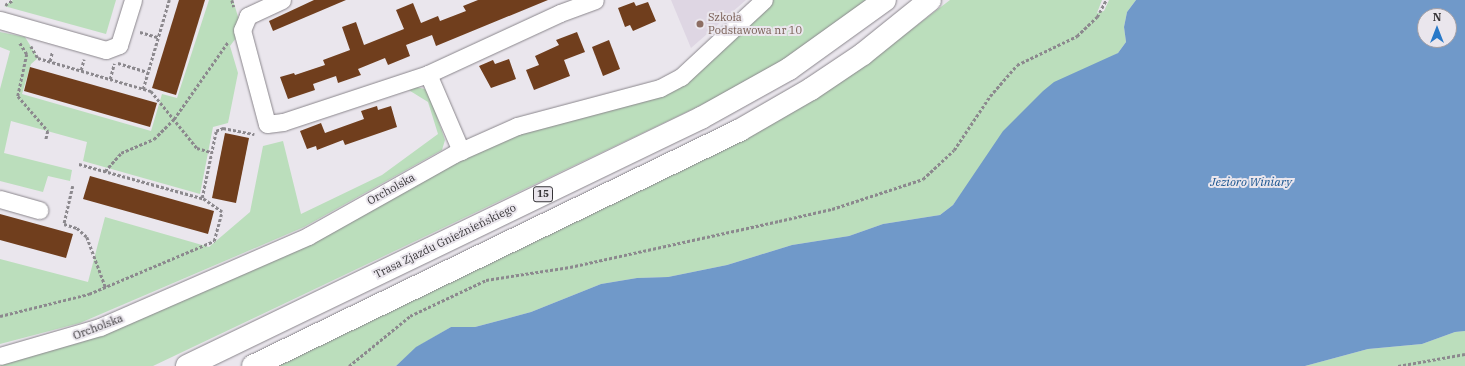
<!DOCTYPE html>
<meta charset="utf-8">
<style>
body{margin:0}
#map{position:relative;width:1465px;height:366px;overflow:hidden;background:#eae6ed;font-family:"IBM Plex Serif",serif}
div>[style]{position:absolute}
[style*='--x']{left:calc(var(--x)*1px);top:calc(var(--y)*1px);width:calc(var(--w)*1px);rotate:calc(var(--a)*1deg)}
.built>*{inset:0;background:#ded6e3}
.green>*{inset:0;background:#bbdebc}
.water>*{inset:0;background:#7099c9}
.building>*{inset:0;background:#703e1d}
.path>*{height:2.5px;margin-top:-1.25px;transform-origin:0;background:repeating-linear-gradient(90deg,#8c898e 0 3px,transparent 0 5px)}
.roads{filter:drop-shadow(0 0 1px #8a868c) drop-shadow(0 0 1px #8a868c)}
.street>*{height:17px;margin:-8.5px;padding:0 8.5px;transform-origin:8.5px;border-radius:8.5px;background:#fff}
.primary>*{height:22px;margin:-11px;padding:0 11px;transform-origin:11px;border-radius:11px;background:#fff}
.dots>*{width:11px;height:11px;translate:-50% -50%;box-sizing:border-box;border:2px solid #eae6ed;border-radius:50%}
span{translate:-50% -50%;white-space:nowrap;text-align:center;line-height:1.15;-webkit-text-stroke:4px #eae6ed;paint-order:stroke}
.shield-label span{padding:1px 3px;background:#eae6ed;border:1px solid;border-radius:3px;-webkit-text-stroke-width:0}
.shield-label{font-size:10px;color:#373538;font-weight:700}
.education-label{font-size:11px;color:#785e54}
.left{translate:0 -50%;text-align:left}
.street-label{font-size:11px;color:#373538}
.water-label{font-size:12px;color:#19548f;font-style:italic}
.north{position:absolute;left:1417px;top:8px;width:40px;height:40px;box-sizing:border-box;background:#eae6ed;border:1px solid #a29fa5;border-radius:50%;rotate:0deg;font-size:11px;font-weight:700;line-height:16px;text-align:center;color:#373538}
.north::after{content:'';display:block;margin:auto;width:14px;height:18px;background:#2979c8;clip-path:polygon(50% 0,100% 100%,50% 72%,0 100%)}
</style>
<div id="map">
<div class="built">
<div style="clip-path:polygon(671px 0,746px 0,691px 48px)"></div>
</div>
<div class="green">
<div style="clip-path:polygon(13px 0,116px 0,106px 34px,4px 6px)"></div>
<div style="clip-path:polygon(209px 0,233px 0,242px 30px,230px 46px,238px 73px,228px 123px,213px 127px,200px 194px,83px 161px,87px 142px,11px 121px,4px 153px,72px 170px,70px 181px,48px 176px,43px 192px,0 181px,0 89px,10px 51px,0 47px,0 32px,25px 37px,38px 58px,31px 64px,22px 94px,151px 131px,162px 94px,177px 98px)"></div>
<div style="clip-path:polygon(772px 0,868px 0,780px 62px,735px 89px,153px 366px,0 366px,0 364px,82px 342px,198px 292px,458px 159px,519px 132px,640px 100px)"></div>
<div style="clip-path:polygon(950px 0,1102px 0,1097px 13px,1104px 11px,1109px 0,1136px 0,1127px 12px,1124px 27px,1126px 42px,1118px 53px,1103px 62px,966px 187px,953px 205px,940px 215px,883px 224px,849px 236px,792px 245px,727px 265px,668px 277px,637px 278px,601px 284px,531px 312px,475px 327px,451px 327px,417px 347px,396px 366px,272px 366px,861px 68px)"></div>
<div style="clip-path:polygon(416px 87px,425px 89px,430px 96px,445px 140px,442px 150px,304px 227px,80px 323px,0 344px,0 259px,88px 282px,105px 217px,209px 247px,250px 212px,263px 146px,283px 141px,301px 214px,382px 175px,438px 134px,428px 102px,407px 89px)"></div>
<div style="clip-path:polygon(1465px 331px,1465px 366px,1305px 366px,1368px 349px,1422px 344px,1455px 332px)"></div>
</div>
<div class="water">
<div style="clip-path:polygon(evenodd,1136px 0,1465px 0,1465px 331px,1455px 332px,1422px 344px,1368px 349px,1305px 366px,396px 366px,416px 347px,451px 327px,475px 327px,531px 312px,601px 284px,637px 278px,668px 277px,727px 265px,792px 245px,849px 236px,883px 224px,940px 215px,953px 205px,1003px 131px,1043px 91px,1054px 82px,1118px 53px,1126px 42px,1124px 27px,1127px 12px,1136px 0,1425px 16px,1449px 16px,1449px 40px,1425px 40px,1425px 16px)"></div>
</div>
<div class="building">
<div style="clip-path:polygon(179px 0,205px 0,176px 95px,152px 88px)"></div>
<div style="clip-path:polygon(314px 0,346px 0,273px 31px,269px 21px)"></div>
<div style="clip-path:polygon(478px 0,548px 0,436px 46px,432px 35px,406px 45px,410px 56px,388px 65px,385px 58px,358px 69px,361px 75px,338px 83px,336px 76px,313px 84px,315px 90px,288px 99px,280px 77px,294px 73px,295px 75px,325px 65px,323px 60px,350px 50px,342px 27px,356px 22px,364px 45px,404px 29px,396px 10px,413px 3px,421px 23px,438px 16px,440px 21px,466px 11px,463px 6px)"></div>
<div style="clip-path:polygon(634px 2px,636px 6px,648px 2px,656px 21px,633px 31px,630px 25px,625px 27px,618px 8px)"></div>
<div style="clip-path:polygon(577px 32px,585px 52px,564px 60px,570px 76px,534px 90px,526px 70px,539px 65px,535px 56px,559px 45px,556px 40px)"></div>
<div style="clip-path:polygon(609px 40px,620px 69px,603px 76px,592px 47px)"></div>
<div style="clip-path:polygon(509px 59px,516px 79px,491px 88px,479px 66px,493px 60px,495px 64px)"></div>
<div style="clip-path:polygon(30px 67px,157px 103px,150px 127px,24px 91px)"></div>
<div style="clip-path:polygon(377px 106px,378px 110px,391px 106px,397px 127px,345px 145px,343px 140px,317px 150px,316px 146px,307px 149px,300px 131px,321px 123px,325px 133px,364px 119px,361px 111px)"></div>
<div style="clip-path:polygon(225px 133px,249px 138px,236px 203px,212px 198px)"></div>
<div style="clip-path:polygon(90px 176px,214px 211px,208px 234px,83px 199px)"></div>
<div style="clip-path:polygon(0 214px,73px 234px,66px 258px,0 240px)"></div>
</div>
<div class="path">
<div style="--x:232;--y:0;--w:7;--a:74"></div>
<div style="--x:5;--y:5;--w:9;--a:-32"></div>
<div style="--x:140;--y:32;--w:19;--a:16"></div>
<div style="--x:20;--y:43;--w:13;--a:58"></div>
<div style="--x:27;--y:54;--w:43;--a:102.1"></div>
<div style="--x:18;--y:96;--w:46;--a:49.4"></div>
<div style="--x:48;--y:131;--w:9;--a:103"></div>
<div style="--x:31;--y:46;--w:14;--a:60"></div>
<div style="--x:38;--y:58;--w:118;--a:16.3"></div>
<div style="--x:151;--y:91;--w:73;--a:51.1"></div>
<div style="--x:197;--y:148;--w:15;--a:16"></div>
<div style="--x:50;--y:61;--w:9;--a:-77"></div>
<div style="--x:118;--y:63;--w:31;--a:17"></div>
<div style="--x:81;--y:70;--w:11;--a:-75"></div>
<div style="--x:110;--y:79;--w:16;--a:-75"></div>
<div style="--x:143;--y:89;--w:93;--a:-73.7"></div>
<div style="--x:79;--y:164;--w:128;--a:15.5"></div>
<div style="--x:202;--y:198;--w:68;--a:-78.2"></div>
<div style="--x:216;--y:131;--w:8;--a:-23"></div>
<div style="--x:223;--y:128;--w:32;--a:11"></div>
<div style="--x:105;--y:171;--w:24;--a:-48"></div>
<div style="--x:121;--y:153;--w:36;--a:-23"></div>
<div style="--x:154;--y:139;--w:28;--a:-45"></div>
<div style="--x:174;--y:119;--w:94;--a:-55"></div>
<div style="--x:73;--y:186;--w:39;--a:103"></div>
<div style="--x:64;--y:224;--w:14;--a:17"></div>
<div style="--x:77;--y:228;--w:13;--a:42"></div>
<div style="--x:87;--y:237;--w:54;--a:69.6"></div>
<div style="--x:0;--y:316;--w:92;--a:-13.9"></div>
<div style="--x:89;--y:294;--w:136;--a:-23"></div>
<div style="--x:214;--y:241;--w:30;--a:-75"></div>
<div style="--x:222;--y:212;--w:24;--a:-145"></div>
<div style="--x:349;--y:366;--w:79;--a:-39.3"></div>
<div style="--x:410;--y:316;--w:84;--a:-25.3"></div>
<div style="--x:486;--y:280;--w:85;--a:-8.8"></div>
<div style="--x:570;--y:267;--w:214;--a:-12.4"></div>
<div style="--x:779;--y:221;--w:54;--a:-12.8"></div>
<div style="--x:832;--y:209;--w:96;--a:-18.2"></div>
<div style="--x:923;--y:179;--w:42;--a:-43.1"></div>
<div style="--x:954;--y:150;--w:65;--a:-56.3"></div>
<div style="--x:990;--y:96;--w:41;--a:-48.9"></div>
<div style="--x:1017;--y:65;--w:67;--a:-25.8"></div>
<div style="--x:1077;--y:36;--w:28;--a:-44"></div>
<div style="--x:1097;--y:17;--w:19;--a:-62"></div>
<div style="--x:1398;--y:366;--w:68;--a:-10.2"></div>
</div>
<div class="roads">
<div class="street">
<div style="--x:282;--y:0;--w:38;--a:155"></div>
<div style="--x:248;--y:16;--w:15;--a:113"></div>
<div style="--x:242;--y:30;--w:97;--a:75.1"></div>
<div style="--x:267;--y:124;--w:16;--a:-7"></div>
<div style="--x:283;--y:122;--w:153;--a:-18.3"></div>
<div style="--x:428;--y:74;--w:145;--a:-24.8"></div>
<div style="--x:560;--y:13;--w:37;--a:-20"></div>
<div style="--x:0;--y:20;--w:110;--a:15.8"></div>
<div style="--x:106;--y:50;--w:14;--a:-21"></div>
<div style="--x:119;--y:45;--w:47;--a:-72.7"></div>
<div style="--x:428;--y:74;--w:84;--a:66.8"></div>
<div style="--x:0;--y:199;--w:41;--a:15.8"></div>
<div style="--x:0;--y:356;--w:104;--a:-16.2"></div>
<div style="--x:100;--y:327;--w:227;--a:-23.6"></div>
<div style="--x:308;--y:236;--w:167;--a:-29.3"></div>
<div style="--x:454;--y:154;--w:69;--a:-24"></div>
<div style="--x:517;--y:126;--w:148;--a:-14.9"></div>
<div style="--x:660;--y:88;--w:24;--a:-28"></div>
<div style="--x:681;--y:77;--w:113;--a:-42.9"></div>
</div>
<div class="primary">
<div style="--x:187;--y:366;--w:571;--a:-25.76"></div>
<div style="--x:701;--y:118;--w:101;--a:-29.1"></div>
<div style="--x:789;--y:69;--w:118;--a:-35.7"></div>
<div style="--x:253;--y:366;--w:541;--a:-25.85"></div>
<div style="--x:740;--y:130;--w:82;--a:-30"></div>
<div style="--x:811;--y:89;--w:63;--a:-33.9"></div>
<div style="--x:863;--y:54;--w:86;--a:-38.9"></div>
</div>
</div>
<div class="dots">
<div style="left:700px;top:24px;background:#8d6e63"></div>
</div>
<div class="shield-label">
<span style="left:543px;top:194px">15</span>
</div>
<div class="education-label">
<span class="left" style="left:708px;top:24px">Szkoła<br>Podstawowa nr 10</span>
</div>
<div class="street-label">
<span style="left:391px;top:189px;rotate:-29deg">Orcholska</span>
<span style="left:445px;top:241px;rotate:-26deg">Trasa Zjazdu Gnieźnieńskiego</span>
<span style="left:98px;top:327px;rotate:-21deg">Orcholska</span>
</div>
<div class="water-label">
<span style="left:1251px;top:182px">Jezioro Winiary</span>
</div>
<div class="north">N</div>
</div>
